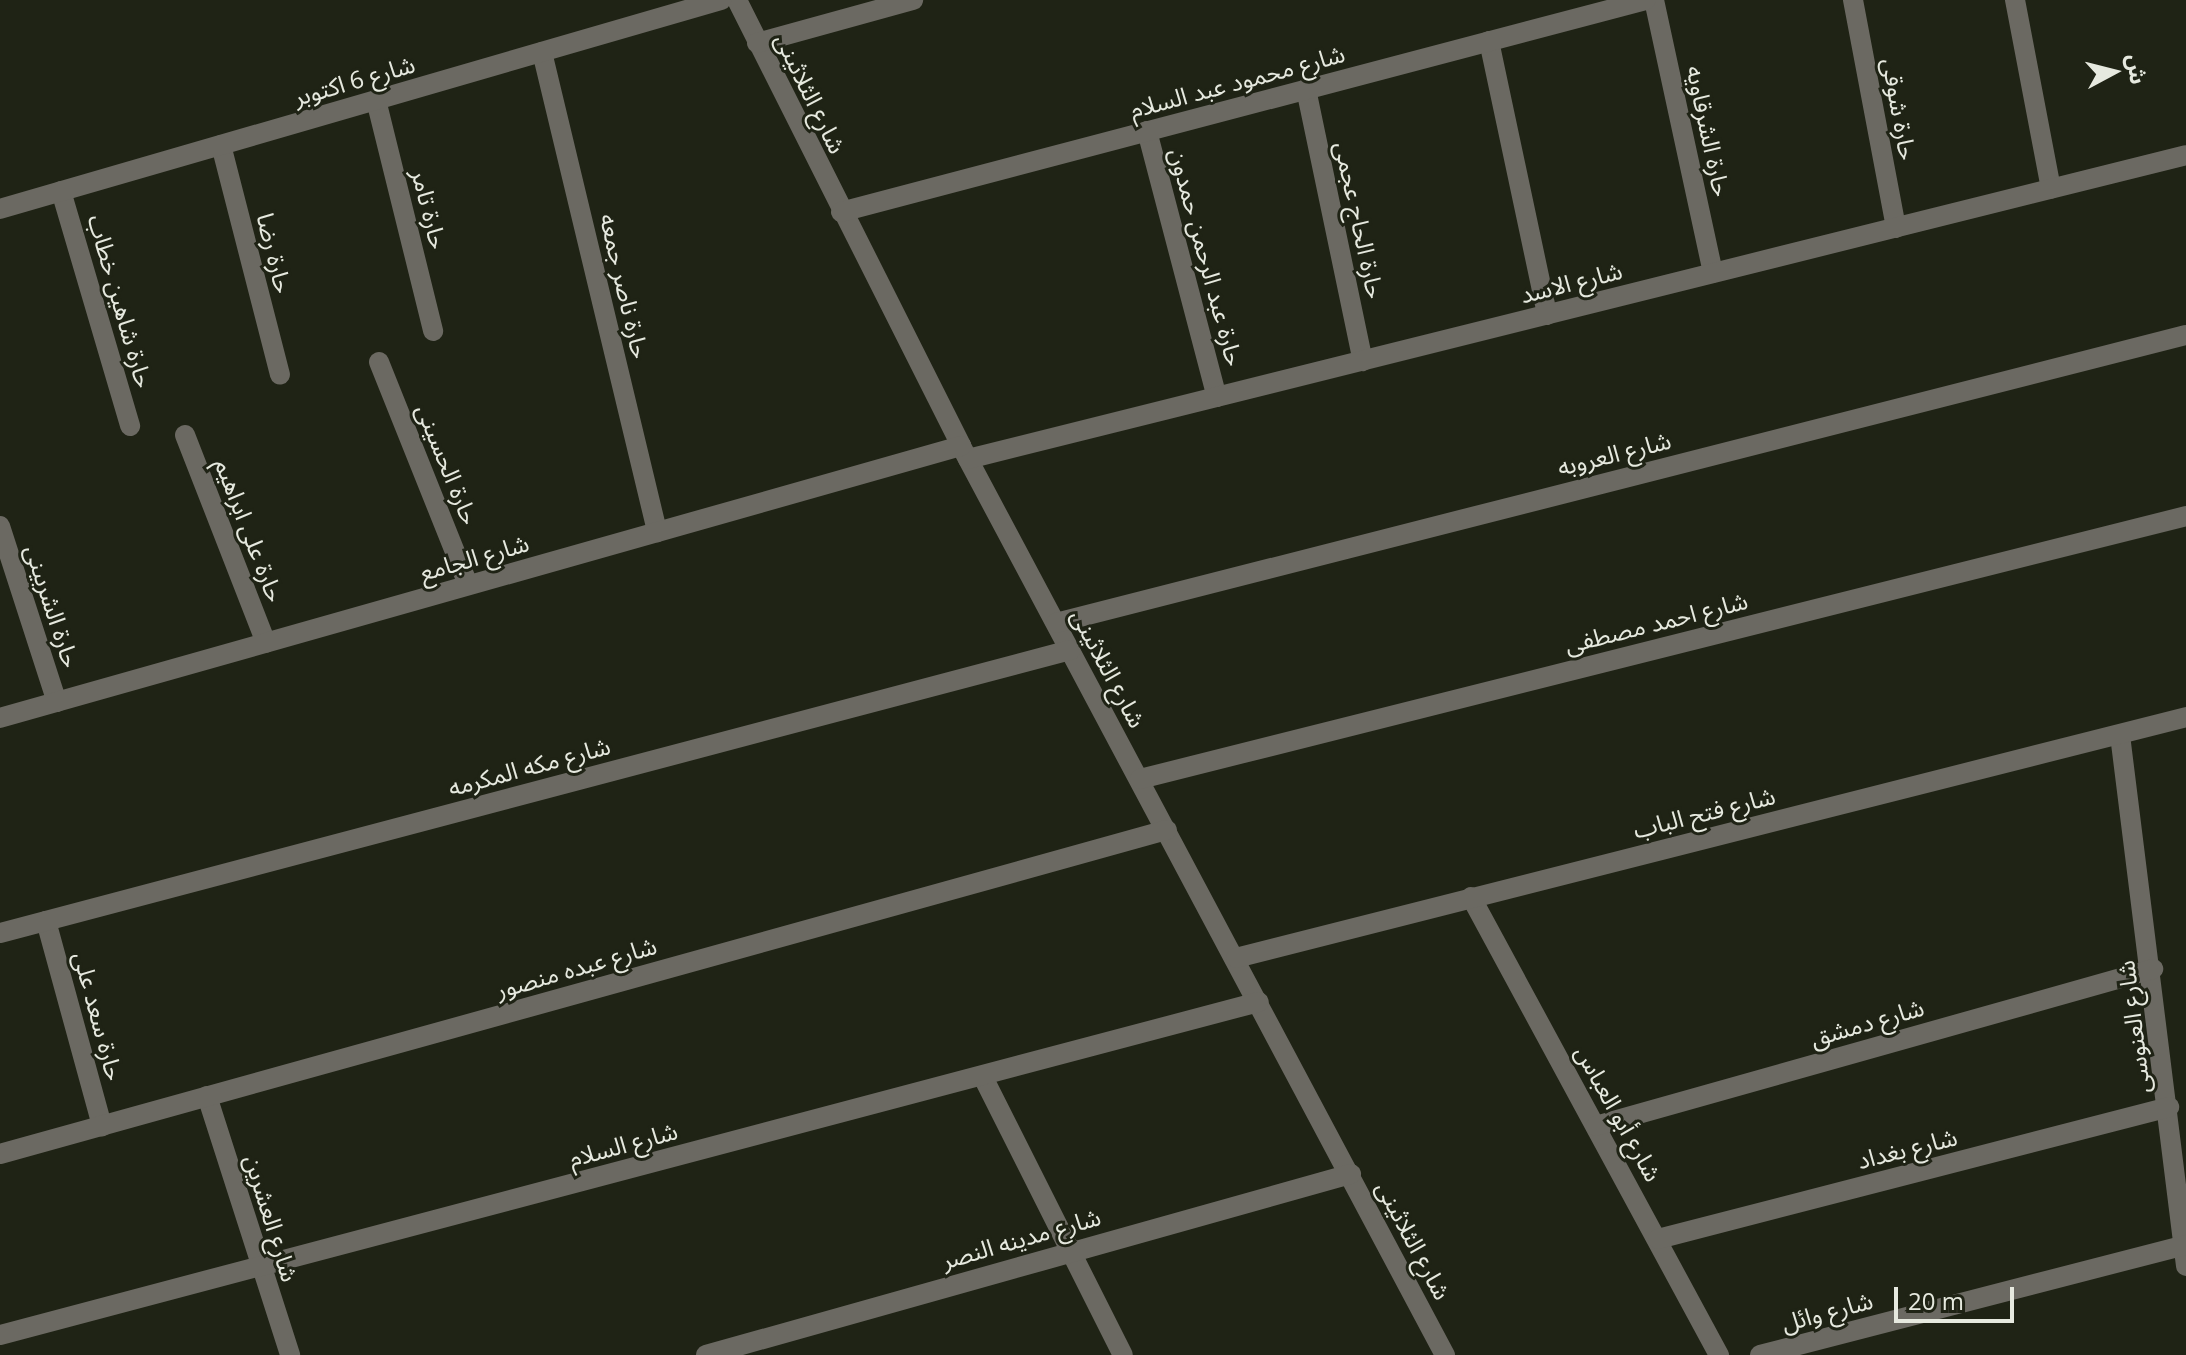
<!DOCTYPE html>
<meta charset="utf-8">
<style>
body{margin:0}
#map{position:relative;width:2186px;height:1355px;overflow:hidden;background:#1f2315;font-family:"Open Sans","Noto Sans Arabic",sans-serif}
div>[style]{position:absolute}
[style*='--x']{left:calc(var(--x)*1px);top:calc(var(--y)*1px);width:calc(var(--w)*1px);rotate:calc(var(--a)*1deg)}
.street>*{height:20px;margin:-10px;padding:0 10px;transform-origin:10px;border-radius:10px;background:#6b6962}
span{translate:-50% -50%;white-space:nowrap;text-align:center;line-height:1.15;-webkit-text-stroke:6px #1f2315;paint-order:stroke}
.street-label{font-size:24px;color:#e6e9df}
.north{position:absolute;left:2074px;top:32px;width:80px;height:80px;-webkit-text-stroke:6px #1f2315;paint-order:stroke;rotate:83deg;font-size:22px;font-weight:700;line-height:32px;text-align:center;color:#e6e9df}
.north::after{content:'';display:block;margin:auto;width:28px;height:36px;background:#e6e9df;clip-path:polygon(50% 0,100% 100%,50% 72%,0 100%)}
.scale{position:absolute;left:1894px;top:1287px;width:120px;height:36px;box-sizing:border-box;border:4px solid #e6e9df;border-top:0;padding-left:10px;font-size:24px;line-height:28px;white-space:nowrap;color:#e6e9df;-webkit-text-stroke:6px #1f2315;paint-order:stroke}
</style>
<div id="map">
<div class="street">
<div style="--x:737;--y:0;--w:499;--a:63.3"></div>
<div style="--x:961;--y:446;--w:1030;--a:61.97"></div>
<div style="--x:1654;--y:0;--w:279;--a:77.8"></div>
<div style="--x:1853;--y:0;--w:232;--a:79.3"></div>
<div style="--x:2015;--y:0;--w:192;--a:79.2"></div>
<div style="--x:1489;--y:41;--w:280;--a:78"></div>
<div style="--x:757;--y:43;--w:162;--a:-15.4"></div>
<div style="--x:542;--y:52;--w:494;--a:76.5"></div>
<div style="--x:1306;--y:89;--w:278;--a:78.2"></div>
<div style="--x:376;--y:100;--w:238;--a:76.1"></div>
<div style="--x:1147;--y:131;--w:275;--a:75.3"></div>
<div style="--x:221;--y:145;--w:237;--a:75.6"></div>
<div style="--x:61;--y:191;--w:245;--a:73.6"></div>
<div style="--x:0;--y:209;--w:751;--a:-16.17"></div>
<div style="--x:841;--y:212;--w:832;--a:-14.75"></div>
<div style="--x:379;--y:362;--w:240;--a:68.2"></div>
<div style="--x:185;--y:435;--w:223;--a:68.7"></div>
<div style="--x:968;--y:459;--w:1255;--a:-14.01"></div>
<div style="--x:0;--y:526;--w:185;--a:72.1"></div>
<div style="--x:1056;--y:623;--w:1166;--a:-14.3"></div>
<div style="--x:0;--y:718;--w:999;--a:-15.8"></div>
<div style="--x:2120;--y:735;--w:535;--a:82.91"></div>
<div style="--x:1140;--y:779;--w:1079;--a:-14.11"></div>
<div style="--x:1471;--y:897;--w:521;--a:61.57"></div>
<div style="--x:46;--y:921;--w:213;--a:74.7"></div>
<div style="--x:0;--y:933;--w:1107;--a:-14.81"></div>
<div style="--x:1236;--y:958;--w:980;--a:-14.23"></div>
<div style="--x:983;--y:1077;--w:311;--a:63.3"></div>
<div style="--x:207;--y:1096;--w:272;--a:72.2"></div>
<div style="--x:1596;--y:1126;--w:579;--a:-15.74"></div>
<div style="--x:0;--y:1154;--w:1211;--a:-15.52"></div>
<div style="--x:1658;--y:1239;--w:528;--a:-14.48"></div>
<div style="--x:0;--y:1335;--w:1302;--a:-14.82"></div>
<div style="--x:706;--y:1355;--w:670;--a:-15.68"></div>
<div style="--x:1760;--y:1355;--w:440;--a:-14.5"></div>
</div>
<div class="street-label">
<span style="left:354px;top:80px;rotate:-16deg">شارع 6 اكتوبر</span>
<span style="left:1237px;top:81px;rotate:-15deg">شارع محمود عبد السلام</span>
<span style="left:811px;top:93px;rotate:64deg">شارع الثلاثينى</span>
<span style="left:1900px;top:109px;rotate:80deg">حارة شوقى</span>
<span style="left:1709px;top:131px;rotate:78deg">حارة الشرقاويه</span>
<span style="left:430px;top:209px;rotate:76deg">حارة تامر</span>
<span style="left:1360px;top:220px;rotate:78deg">حارة الحاج عجمى</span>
<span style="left:275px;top:253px;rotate:76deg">حارة رضا</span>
<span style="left:1207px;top:257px;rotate:75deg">حارة عبد الرحمن حمدون</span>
<span style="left:1571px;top:282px;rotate:-14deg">شارع الاسد</span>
<span style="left:625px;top:286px;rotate:77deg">حارة ناصر جمعه</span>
<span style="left:121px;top:301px;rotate:74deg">حارة شاهين خطاب</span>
<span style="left:1614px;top:453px;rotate:-14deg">شارع العروبه</span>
<span style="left:448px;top:464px;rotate:68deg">حارة الحسينى</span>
<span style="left:250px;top:530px;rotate:69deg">حارة على ابراهيم</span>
<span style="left:474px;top:557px;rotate:-16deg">شارع الجامع</span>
<span style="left:53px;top:606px;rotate:72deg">حارة الشربينى</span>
<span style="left:1656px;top:622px;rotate:-14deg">شارع احمد مصطفى</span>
<span style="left:1109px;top:668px;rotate:62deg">شارع الثلاثينى</span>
<span style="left:529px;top:766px;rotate:-15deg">شارع مكه المكرمه</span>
<span style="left:1704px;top:812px;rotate:-14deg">شارع فتح الباب</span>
<span style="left:576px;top:967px;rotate:-16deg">شارع عبده منصور</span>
<span style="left:99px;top:1016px;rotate:75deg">حارة سعد على</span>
<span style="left:1867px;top:1022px;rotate:-16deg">شارع دمشق</span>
<span style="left:2133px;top:1027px;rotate:-97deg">شارع العنوسى</span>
<span style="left:1619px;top:1113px;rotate:61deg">شارع أبو العباس</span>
<span style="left:623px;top:1144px;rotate:-15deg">شارع السلام</span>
<span style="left:1907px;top:1148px;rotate:-14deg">شارع بغداد</span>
<span style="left:272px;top:1218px;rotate:73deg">شارع العشرين</span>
<span style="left:1021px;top:1238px;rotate:-16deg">شارع مدينه النصر</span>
<span style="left:1414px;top:1240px;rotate:62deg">شارع الثلاثينى</span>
<span style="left:1827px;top:1311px;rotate:-15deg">شارع وائل</span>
</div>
<div class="north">ش</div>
<div class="scale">20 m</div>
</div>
